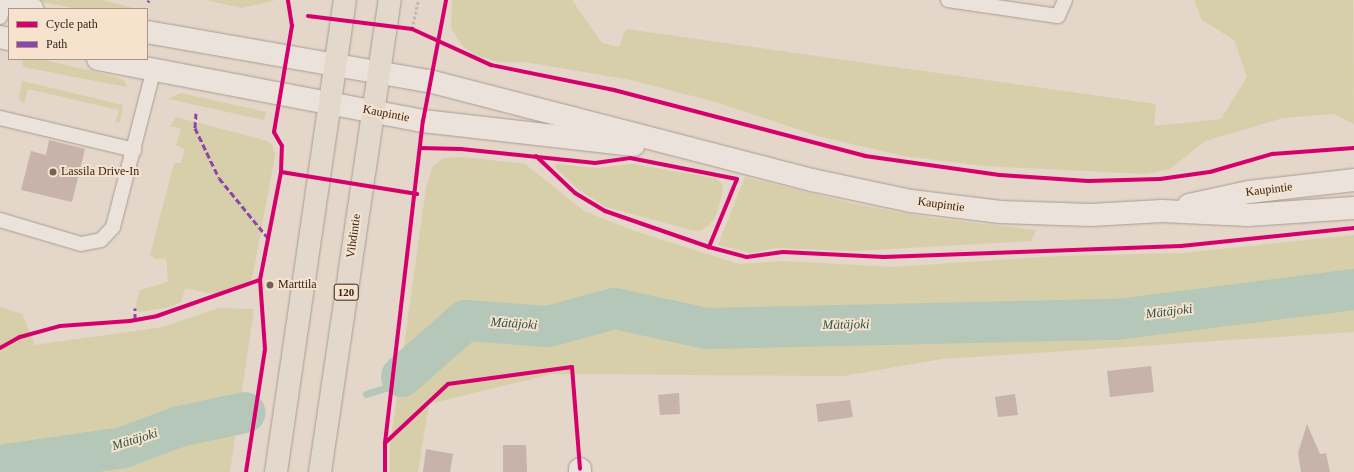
<!DOCTYPE html>
<meta charset="utf-8">
<style>
body{margin:0}
#map{position:relative;width:1354px;height:472px;overflow:hidden;background:#e4d6c8;font-family:Georgia,serif}
div>[style]{position:absolute}
[style*='--x']{left:calc(var(--x)*1px);top:calc(var(--y)*1px);width:calc(var(--w)*1px);rotate:calc(var(--a)*1deg)}
.green>*{inset:0;background:#d7ceaa}
.stream>*{height:7px;margin:-3.5px;padding:0 3.5px;transform-origin:3.5px;border-radius:3.5px;background:#b5c7b8}
.river>*{height:41px;margin:-20.5px;padding:0 20.5px;transform-origin:20.5px;border-radius:20.5px;background:#b5c7b8}
.building>*{inset:0;background:#c7b3a9}
.path>*{height:2.5px;margin-top:-1.25px;transform-origin:0;background:repeating-linear-gradient(90deg,#c3bab2 0 3px,transparent 0 5px)}
.roads{filter:drop-shadow(0 0 1px #a89c92) drop-shadow(0 0 1px #a89c92)}
.lane>*{height:14px;margin:-7px;padding:0 7px;transform-origin:7px;border-radius:7px;background:#ebe3db}
.street>*{height:22px;margin:-11px;padding:0 11px;transform-origin:11px;border-radius:11px;background:#ebe3db}
.secondary>*{height:22px;margin:-11px;padding:0 11px;transform-origin:11px;border-radius:11px;background:#ebe3db}
.primary>*{height:22px;margin:-11px;padding:0 11px;transform-origin:11px;border-radius:11px;background:#e3d8cc}
.quiet>*{height:3px;margin-top:-1.5px;transform-origin:0;background:repeating-linear-gradient(90deg,#8e44ad 0 6px,transparent 0 9px)}
.cycleway>*{height:4px;margin:-2px;padding:0 2px;transform-origin:2px;border-radius:2px;background:#d6006c}
.dots>*{width:11px;height:11px;translate:-50% -50%;box-sizing:border-box;border:2px solid #f6e2cd;border-radius:50%}
span{translate:-50% -50%;white-space:nowrap;text-align:center;line-height:1.15;-webkit-text-stroke:4px #f6e2cd;paint-order:stroke}
.shield-label span{padding:1px 3px;background:#f6e2cd;border:1px solid;border-radius:3px;-webkit-text-stroke-width:0}
.shield-label{font-size:11px;color:#36231b;font-weight:700}
.street-label{font-size:12px;color:#36231b}
.poi-label{font-size:12px;color:#36231b}
.left{translate:0 -50%;text-align:left}
.water-label{font-size:13px;color:#2a564b;font-style:italic}
.legend{position:absolute;left:8px;top:8px;width:140px;height:52px;box-sizing:border-box;background:#f6e2cd;border:1px solid #a99686;margin:0;padding:5px 7px;list-style:none;font-size:12px;color:#36231b}
.legend li{display:flex;align-items:center;gap:8px;height:20px}
.legend b{width:20px;border:1px solid #a99686}
</style>
<div id="map">
<div class="green">
<div style="clip-path:polygon(32px 0,102px 0,139px 9px,78px 9px)"></div>
<div style="clip-path:polygon(206px 0,276px 0,242px 8px)"></div>
<div style="clip-path:polygon(452px 0,572px 0,602px 43px,619px 47px,626px 29px,1156px 104px,1154px 126px,1221px 119px,1247px 77px,1234px 40px,1202px 20px,1194px 0,1353px 0,1354px 124px,1334px 114px,1283px 118px,1205px 141px,1170px 169px,1146px 174px,984px 166px,904px 156px,818px 136px,719px 103px,631px 80px,525px 62px,499px 62px,475px 55px,463px 46px,451px 29px)"></div>
<div style="clip-path:polygon(22px 59px,41px 59px,116px 77px,125px 81px,127px 87px,23px 67px)"></div>
<div style="clip-path:polygon(22px 81px,123px 105px,120px 122px,115px 124px,119px 110px,28px 89px,24px 103px,19px 99px)"></div>
<div style="clip-path:polygon(181px 93px,266px 112px,264px 120px,168px 99px)"></div>
<div style="clip-path:polygon(176px 117px,267px 141px,272px 145px,275px 155px,253px 274px,250px 283px,242px 287px,214px 294px,185px 288px,181px 302px,171px 307px,139px 312px,135px 308px,140px 290px,168px 282px,166px 258px,156px 259px,150px 255px,174px 163px,181px 163px,185px 149px,176px 145px,181px 129px,170px 126px)"></div>
<div style="clip-path:polygon(462px 157px,525px 164px,584px 211px,634px 231px,739px 264px,783px 261px,892px 267px,1059px 256px,1183px 253px,1354px 235px,1354px 332px,942px 359px,843px 376px,552px 374px,429px 404px,418px 472px,390px 472px,390px 446px,426px 188px,433px 166px,444px 158px)"></div>
<div style="clip-path:polygon(557px 164px,596px 168px,633px 164px,715px 178px,723px 185px,722px 195px,715px 218px,709px 225px,700px 231px,691px 230px,606px 207px,579px 190px,555px 167px)"></div>
<div style="clip-path:polygon(745px 177px,859px 205px,932px 218px,1036px 230px,1031px 241px,854px 251px,776px 248px,751px 253px,718px 245px)"></div>
<div style="clip-path:polygon(0 307px,22px 314px,35px 345px,163px 327px,219px 308px,254px 309px,230px 472px,0 472px)"></div>
</div>
<div class="stream">
<div style="--x:366;--y:394;--w:20;--a:-18"></div>
<div style="--x:385;--y:388;--w:20;--a:-37"></div>
</div>
<div class="river">
<div style="--x:401;--y:376;--w:85;--a:-41.2"></div>
<div style="--x:465;--y:320;--w:82;--a:4.2"></div>
<div style="--x:547;--y:326;--w:69;--a:-15"></div>
<div style="--x:614;--y:308;--w:94;--a:12.3"></div>
<div style="--x:706;--y:328;--w:410;--a:-1.3"></div>
<div style="--x:1116;--y:319;--w:240;--a:-7.2"></div>
<div style="--x:0;--y:465;--w:124;--a:-8.3"></div>
<div style="--x:123;--y:447;--w:60;--a:-20.6"></div>
<div style="--x:179;--y:426;--w:67;--a:-12"></div>
</div>
<div class="building">
<div style="clip-path:polygon(49px 140px,85px 149px,72px 202px,21px 190px,31px 151px,46px 155px)"></div>
<div style="clip-path:polygon(1151px 366px,1154px 392px,1110px 397px,1107px 371px)"></div>
<div style="clip-path:polygon(679px 393px,680px 414px,660px 415px,658px 395px)"></div>
<div style="clip-path:polygon(1015px 394px,1018px 415px,998px 417px,995px 397px)"></div>
<div style="clip-path:polygon(850px 400px,853px 417px,818px 422px,816px 404px)"></div>
<div style="clip-path:polygon(1307px 424px,1320px 454px,1326px 453px,1330px 472px,1301px 472px,1298px 453px)"></div>
<div style="clip-path:polygon(503px 445px,526px 445px,527px 472px,503px 472px)"></div>
<div style="clip-path:polygon(426px 449px,453px 454px,450px 472px,423px 472px)"></div>
</div>
<div class="path">
<div style="--x:412;--y:29;--w:30;--a:-78"></div>
</div>
<div class="roads">
<div class="lane">
<div style="--x:948;--y:0;--w:111;--a:8.3"></div>
<div style="--x:1058;--y:16;--w:17;--a:-66"></div>
<div style="--x:0;--y:17;--w:15;--a:-70"></div>
<div style="--x:0;--y:118;--w:138;--a:13.4"></div>
<div style="--x:0;--y:220;--w:84;--a:16.5"></div>
<div style="--x:81;--y:244;--w:20;--a:-11"></div>
<div style="--x:101;--y:240;--w:18;--a:-47"></div>
<div style="--x:113;--y:227;--w:163;--a:-75.5"></div>
</div>
<div class="street">
<div style="--x:580;--y:469;--w:3;--a:90"></div>
</div>
<div class="secondary">
<div style="--x:0;--y:2;--w:33;--a:12"></div>
<div style="--x:147;--y:32;--w:286;--a:9.9"></div>
<div style="--x:429;--y:81;--w:396;--a:14.5"></div>
<div style="--x:812;--y:180;--w:101;--a:12"></div>
<div style="--x:911;--y:201;--w:90;--a:7"></div>
<div style="--x:1000;--y:212;--w:91;--a:1.9"></div>
<div style="--x:1091;--y:215;--w:71;--a:-3.2"></div>
<div style="--x:1162;--y:211;--w:86;--a:2.7"></div>
<div style="--x:1248;--y:215;--w:106;--a:-3.8"></div>
<div style="--x:0;--y:37;--w:9;--a:13"></div>
<div style="--x:98;--y:59;--w:331;--a:10.8"></div>
<div style="--x:423;--y:121;--w:212;--a:6.5"></div>
<div style="--x:1189;--y:205;--w:61;--a:-12.2"></div>
<div style="--x:1249;--y:192;--w:106;--a:-6.5"></div>
</div>
<div class="primary">
<div style="--x:276;--y:472;--w:477;--a:-81.7"></div>
<div style="--x:320;--y:472;--w:477;--a:-81.6"></div>
</div>
</div>
<div class="quiet">
<div style="--x:148;--y:2;--w:2;--a:-63"></div>
<div style="--x:196;--y:113;--w:15;--a:94"></div>
<div style="--x:195;--y:128;--w:55;--a:64.4"></div>
<div style="--x:219;--y:178;--w:77;--a:50.8"></div>
<div style="--x:135;--y:320;--w:12;--a:-90"></div>
</div>
<div class="cycleway">
<div style="--x:308;--y:16;--w:105;--a:7.1"></div>
<div style="--x:412;--y:29;--w:87;--a:24.5"></div>
<div style="--x:491;--y:65;--w:126;--a:11.5"></div>
<div style="--x:614;--y:90;--w:260;--a:14.7"></div>
<div style="--x:865;--y:156;--w:136;--a:8"></div>
<div style="--x:1000;--y:175;--w:88;--a:3.9"></div>
<div style="--x:1088;--y:181;--w:72;--a:-1.6"></div>
<div style="--x:1160;--y:179;--w:50;--a:-8"></div>
<div style="--x:1210;--y:172;--w:65;--a:-16.2"></div>
<div style="--x:1272;--y:154;--w:82;--a:-4.2"></div>
<div style="--x:420;--y:148;--w:41;--a:1.4"></div>
<div style="--x:461;--y:149;--w:135;--a:6"></div>
<div style="--x:595;--y:163;--w:35;--a:-8"></div>
<div style="--x:630;--y:158;--w:109;--a:11.1"></div>
<div style="--x:737;--y:179;--w:74;--a:112.4"></div>
<div style="--x:536;--y:156;--w:54;--a:43.5"></div>
<div style="--x:575;--y:193;--w:35;--a:31"></div>
<div style="--x:605;--y:211;--w:110;--a:19.1"></div>
<div style="--x:709;--y:247;--w:39;--a:15"></div>
<div style="--x:747;--y:257;--w:36;--a:-8"></div>
<div style="--x:783;--y:252;--w:101;--a:2.8"></div>
<div style="--x:884;--y:257;--w:297;--a:-2.1"></div>
<div style="--x:1181;--y:246;--w:174;--a:-5.9"></div>
<div style="--x:281;--y:172;--w:138;--a:9.2"></div>
<div style="--x:0;--y:348;--w:23;--a:-29"></div>
<div style="--x:20;--y:337;--w:41;--a:-15.4"></div>
<div style="--x:60;--y:326;--w:70;--a:-4.1"></div>
<div style="--x:130;--y:321;--w:27;--a:-10"></div>
<div style="--x:157;--y:316;--w:109;--a:-19.3"></div>
<div style="--x:385;--y:443;--w:86;--a:-43.1"></div>
<div style="--x:448;--y:384;--w:125;--a:-7.8"></div>
<div style="--x:572;--y:367;--w:102;--a:85.5"></div>
<div style="--x:246;--y:472;--w:124;--a:-81.2"></div>
<div style="--x:265;--y:349;--w:69;--a:-94.1"></div>
<div style="--x:260;--y:280;--w:110;--a:-79"></div>
<div style="--x:281;--y:172;--w:26;--a:-88"></div>
<div style="--x:282;--y:146;--w:16;--a:-120"></div>
<div style="--x:274;--y:132;--w:108;--a:-80.4"></div>
<div style="--x:292;--y:26;--w:26;--a:-99"></div>
<div style="--x:385;--y:472;--w:29;--a:-90"></div>
<div style="--x:385;--y:443;--w:324;--a:-83.3"></div>
<div style="--x:423;--y:121;--w:123;--a:-79.2"></div>
</div>
<div class="dots">
<div style="left:53px;top:172px;background:#736258"></div>
<div style="left:270px;top:285px;background:#736258"></div>
</div>
<div class="shield-label">
<span style="left:346px;top:292px">120</span>
</div>
<div class="street-label">
<span style="left:386px;top:114px;rotate:11deg">Kaupintie</span>
<span style="left:1269px;top:190px;rotate:-7deg">Kaupintie</span>
<span style="left:941px;top:205px;rotate:8deg">Kaupintie</span>
<span style="left:354px;top:236px;rotate:-82deg">Vihdintie</span>
</div>
<div class="poi-label">
<span class="left" style="left:61px;top:172px">Lassila Drive-In</span>
<span class="left" style="left:278px;top:285px">Marttila</span>
</div>
<div class="water-label">
<span style="left:1169px;top:312px;rotate:-7deg">Mätäjoki</span>
<span style="left:514px;top:324px;rotate:4deg">Mätäjoki</span>
<span style="left:846px;top:325px;rotate:-1deg">Mätäjoki</span>
<span style="left:135px;top:440px;rotate:-17deg">Mätäjoki</span>
</div>
<ul class="legend">
<li><b style="height:5px;background:#d6006c"></b>Cycle path</li>
<li><b style="height:5px;background:#8e44ad"></b>Path</li>
</ul>
</div>
